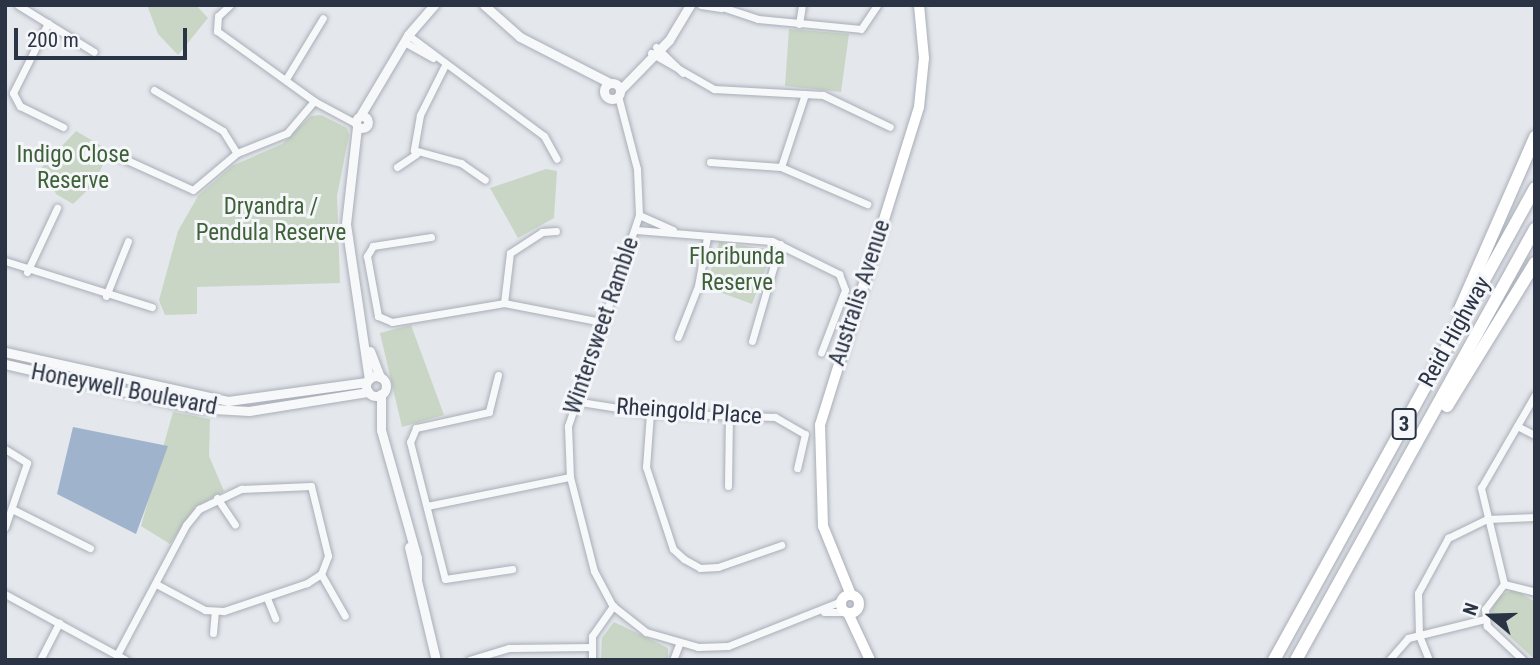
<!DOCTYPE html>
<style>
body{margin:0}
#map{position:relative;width:1540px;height:665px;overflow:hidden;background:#e4e7ec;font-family:"Roboto Condensed",sans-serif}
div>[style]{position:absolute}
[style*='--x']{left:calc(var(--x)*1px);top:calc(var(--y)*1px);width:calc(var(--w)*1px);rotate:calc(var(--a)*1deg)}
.green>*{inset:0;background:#c9d6c5}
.water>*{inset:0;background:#9fb4cc}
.roads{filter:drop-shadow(0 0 2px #a9aeb7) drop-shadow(0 0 2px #a9aeb7)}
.minor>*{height:7px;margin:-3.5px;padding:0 3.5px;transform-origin:3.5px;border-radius:3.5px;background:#f7f8fa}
.tertiary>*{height:9px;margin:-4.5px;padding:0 4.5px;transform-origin:4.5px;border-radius:4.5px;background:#f7f8fa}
.tertiary>.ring{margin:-4.5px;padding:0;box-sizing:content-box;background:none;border:9px solid #f7f8fa;border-radius:50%}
.secondary>*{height:10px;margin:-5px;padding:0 5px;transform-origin:5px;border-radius:5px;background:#fff}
.secondary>.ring{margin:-5px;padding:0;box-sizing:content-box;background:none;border:10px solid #fff;border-radius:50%}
.motorway>*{height:12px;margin:-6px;padding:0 6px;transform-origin:6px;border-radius:6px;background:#fff}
span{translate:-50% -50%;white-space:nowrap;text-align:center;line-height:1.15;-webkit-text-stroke:6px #f4f6f9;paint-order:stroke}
.shield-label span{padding:2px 5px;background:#f4f6f9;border:2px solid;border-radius:5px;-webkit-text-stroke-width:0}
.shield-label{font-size:21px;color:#2b3445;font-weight:700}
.park-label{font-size:23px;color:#3f6138}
.street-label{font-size:23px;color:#2b3445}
.frame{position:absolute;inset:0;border:7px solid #2b3445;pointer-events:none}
.north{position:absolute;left:1456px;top:581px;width:70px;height:70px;-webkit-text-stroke:5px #f4f6f9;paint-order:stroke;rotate:289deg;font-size:19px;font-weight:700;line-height:28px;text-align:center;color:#2b3445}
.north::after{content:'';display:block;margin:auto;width:24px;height:32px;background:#2b3445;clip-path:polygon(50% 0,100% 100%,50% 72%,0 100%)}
.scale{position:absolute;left:14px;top:28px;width:173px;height:32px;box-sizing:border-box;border:4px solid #2b3445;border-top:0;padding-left:9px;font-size:21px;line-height:24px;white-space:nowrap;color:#2b3445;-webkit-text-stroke:5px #f4f6f9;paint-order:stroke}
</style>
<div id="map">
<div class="green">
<div style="clip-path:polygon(147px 5px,196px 5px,208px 18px,178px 55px,158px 34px)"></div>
<div style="clip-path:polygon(789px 29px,849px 34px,841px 92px,785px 86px)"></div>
<div style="clip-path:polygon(321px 115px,347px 128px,349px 135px,337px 196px,340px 283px,197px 287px,197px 314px,165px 315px,159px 300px,178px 231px,198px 196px,232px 166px,282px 144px,311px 116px)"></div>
<div style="clip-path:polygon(76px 131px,110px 151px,93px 185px,73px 204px,56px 194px,42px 167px)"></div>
<div style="clip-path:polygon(546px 169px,557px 171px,554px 218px,518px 238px,490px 188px)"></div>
<div style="clip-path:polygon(719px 242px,773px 250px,752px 304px,706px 287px)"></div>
<div style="clip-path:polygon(411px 325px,444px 415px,402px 427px,380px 333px)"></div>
<div style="clip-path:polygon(173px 412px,210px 419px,209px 456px,224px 491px,196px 507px,170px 544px,141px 526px)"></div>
<div style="clip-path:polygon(1514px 589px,1535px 602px,1535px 660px,1491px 619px,1493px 599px)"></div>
<div style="clip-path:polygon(614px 622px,668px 648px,668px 660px,601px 660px,602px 638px)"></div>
</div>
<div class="water">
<div style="clip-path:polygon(73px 427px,168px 446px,136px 534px,57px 494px)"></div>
</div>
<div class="roads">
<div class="minor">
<div style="--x:18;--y:5;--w:89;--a:31.7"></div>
<div style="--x:230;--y:5;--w:16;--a:137"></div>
<div style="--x:218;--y:16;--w:15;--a:94"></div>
<div style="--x:217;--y:31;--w:120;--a:35.8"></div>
<div style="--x:314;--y:101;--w:47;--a:28.2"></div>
<div style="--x:701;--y:5;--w:20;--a:9"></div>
<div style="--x:716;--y:5;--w:44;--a:18.4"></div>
<div style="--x:758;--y:19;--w:103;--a:5.5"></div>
<div style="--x:861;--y:29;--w:29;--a:-56"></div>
<div style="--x:48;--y:23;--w:78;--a:116.6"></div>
<div style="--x:13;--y:93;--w:15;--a:62"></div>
<div style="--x:20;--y:106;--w:48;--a:26"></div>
<div style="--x:799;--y:24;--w:19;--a:-81"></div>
<div style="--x:408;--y:35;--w:169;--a:36.6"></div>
<div style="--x:544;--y:136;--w:26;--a:61"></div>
<div style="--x:404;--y:42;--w:33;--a:29"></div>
<div style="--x:656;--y:47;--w:37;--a:44"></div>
<div style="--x:651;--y:53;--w:73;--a:29.7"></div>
<div style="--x:714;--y:89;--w:109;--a:3.2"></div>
<div style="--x:823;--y:95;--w:74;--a:25.5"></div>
<div style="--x:444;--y:67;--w:54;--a:116.6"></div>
<div style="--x:420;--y:115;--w:36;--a:100"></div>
<div style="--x:414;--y:150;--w:49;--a:15.5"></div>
<div style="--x:461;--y:163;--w:29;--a:35"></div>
<div style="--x:286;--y:79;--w:71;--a:-58.8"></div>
<div style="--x:154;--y:90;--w:80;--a:30.7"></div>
<div style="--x:223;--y:131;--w:26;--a:58"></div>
<div style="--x:618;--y:96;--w:75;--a:75.4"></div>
<div style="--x:637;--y:169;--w:46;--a:87.5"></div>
<div style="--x:639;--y:215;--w:223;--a:108.6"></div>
<div style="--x:568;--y:426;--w:51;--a:87.8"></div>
<div style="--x:570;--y:477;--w:97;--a:75.7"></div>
<div style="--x:594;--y:571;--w:40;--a:62"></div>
<div style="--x:613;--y:606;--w:42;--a:38.2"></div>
<div style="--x:646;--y:632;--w:54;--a:16.1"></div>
<div style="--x:698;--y:647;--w:30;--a:-2"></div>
<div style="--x:728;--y:646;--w:122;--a:-21.7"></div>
<div style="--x:118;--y:156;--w:82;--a:24.4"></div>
<div style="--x:193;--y:190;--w:57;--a:-40.1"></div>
<div style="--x:237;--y:153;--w:54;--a:-21.8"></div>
<div style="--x:287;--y:133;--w:42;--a:-49.8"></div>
<div style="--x:710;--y:162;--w:71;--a:4"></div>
<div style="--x:781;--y:167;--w:94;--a:23.3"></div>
<div style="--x:397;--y:167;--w:23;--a:-34"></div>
<div style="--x:781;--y:167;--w:77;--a:-71.8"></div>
<div style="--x:639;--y:215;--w:37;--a:24"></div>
<div style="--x:636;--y:230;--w:136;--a:4.6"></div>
<div style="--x:772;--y:241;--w:75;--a:26.2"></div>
<div style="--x:839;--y:274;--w:17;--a:69"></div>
<div style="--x:845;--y:290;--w:67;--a:110.9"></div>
<div style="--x:431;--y:237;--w:59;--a:171.2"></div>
<div style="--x:373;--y:246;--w:12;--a:121"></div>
<div style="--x:367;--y:256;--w:61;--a:79.6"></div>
<div style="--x:378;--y:316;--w:15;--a:23"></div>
<div style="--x:392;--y:322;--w:114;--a:-9.6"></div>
<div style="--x:504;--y:303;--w:100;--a:11"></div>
<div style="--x:5;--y:261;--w:154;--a:17.4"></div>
<div style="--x:27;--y:272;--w:71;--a:-64.9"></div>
<div style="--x:106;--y:296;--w:59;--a:-68.2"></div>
<div style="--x:504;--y:303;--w:50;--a:-83.2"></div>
<div style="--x:510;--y:253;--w:38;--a:-33"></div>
<div style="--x:542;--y:232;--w:14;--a:-4"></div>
<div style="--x:678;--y:337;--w:55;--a:-68.6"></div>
<div style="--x:698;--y:286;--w:50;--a:-79.6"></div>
<div style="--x:752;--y:341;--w:101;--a:-73.9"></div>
<div style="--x:498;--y:375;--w:38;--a:104"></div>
<div style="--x:489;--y:412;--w:75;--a:167.6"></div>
<div style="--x:416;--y:428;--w:15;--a:113"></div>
<div style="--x:410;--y:442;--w:141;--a:75.7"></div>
<div style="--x:445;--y:579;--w:68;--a:-8.5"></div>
<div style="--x:574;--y:401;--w:77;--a:9"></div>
<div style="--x:650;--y:413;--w:125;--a:1.8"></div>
<div style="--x:775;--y:417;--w:34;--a:30"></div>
<div style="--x:805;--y:434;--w:35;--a:103"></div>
<div style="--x:650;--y:413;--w:54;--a:94.2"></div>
<div style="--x:646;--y:467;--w:86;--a:71.8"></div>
<div style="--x:673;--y:549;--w:15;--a:42"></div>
<div style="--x:684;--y:559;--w:18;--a:29"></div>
<div style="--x:700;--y:568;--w:18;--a:-3"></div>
<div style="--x:718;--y:567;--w:67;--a:-19.2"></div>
<div style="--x:1517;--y:426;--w:20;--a:27"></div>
<div style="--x:5;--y:449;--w:26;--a:32"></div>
<div style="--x:27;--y:463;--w:68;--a:109"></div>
<div style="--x:728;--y:486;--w:72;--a:-89.2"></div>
<div style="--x:217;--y:498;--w:32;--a:56"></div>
<div style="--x:427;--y:506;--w:146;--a:-11.5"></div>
<div style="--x:14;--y:510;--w:85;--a:26.6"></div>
<div style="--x:321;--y:574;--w:48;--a:60.3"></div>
<div style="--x:1504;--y:584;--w:99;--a:-103.5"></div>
<div style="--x:1481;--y:488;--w:108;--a:-59.9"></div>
<div style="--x:5;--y:594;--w:138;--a:28.6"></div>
<div style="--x:267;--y:598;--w:22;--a:68"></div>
<div style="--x:824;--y:612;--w:21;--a:0"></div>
<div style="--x:213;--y:633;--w:22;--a:-85"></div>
<div style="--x:118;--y:653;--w:145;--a:-62"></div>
<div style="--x:186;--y:525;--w:21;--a:-51"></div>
<div style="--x:199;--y:509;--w:47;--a:-25.5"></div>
<div style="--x:241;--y:489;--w:70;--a:-2.5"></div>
<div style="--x:311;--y:486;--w:72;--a:76.3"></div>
<div style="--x:328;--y:556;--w:19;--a:111"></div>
<div style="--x:321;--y:574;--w:17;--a:147"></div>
<div style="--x:307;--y:583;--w:88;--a:161.4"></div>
<div style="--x:224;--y:611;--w:19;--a:-177"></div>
<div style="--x:205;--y:610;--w:55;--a:-152"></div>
<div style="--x:40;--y:660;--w:42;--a:-62.8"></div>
<div style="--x:469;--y:660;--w:42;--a:-16.7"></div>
<div style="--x:509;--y:648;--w:83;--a:-0.7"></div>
<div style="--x:592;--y:660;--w:24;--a:-90"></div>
<div style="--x:592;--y:636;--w:37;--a:-55"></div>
<div style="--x:673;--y:660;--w:17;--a:-69"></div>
<div style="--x:1389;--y:660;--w:29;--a:-49"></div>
<div style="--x:1408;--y:638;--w:79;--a:-13.9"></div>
<div style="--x:1429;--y:660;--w:27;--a:-112"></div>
<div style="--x:1419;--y:635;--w:42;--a:-91.4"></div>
<div style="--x:1418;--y:593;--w:63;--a:-61.4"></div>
<div style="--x:1448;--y:538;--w:43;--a:-26"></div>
<div style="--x:1487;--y:519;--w:48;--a:-2.4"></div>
<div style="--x:1523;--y:660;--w:50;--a:-136.6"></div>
<div style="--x:1487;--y:626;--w:17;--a:-97"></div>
<div style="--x:1485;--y:609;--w:31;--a:-53"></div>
<div style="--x:1504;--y:584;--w:32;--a:14"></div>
</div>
<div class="tertiary">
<div style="--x:484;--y:5;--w:48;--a:41.6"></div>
<div style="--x:520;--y:37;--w:101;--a:27.1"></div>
<div class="ring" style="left:604px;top:83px;width:7px;height:7px"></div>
<div style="--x:620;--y:90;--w:70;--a:-45.6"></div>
<div style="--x:669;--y:40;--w:41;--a:-59"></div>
<div class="ring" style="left:356px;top:116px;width:3px;height:3px"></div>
<div style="--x:360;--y:116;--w:94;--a:-59.3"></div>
<div style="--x:408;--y:35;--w:40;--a:-49"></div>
<div style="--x:357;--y:127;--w:98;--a:96.5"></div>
<div style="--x:346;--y:224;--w:157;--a:81.6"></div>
<div style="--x:370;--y:351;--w:28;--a:69"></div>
<div style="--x:5;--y:352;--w:228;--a:12.4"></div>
<div style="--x:228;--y:401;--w:140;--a:-7.8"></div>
<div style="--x:5;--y:364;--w:196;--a:13"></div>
<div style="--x:196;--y:408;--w:53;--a:3.2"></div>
<div style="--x:249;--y:411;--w:121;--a:-9.1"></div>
<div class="ring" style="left:366px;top:376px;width:11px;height:11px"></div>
<div style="--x:381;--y:394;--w:36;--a:90"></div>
<div style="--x:381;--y:430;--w:133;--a:74.3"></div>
<div style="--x:417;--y:558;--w:22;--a:90"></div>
<div style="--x:409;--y:547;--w:116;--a:76.6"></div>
</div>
<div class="secondary">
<div class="ring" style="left:841px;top:595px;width:8px;height:8px"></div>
<div style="--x:851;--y:595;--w:74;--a:-112.1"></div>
<div style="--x:823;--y:526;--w:101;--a:-91.7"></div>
<div style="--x:820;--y:425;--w:333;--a:-72.7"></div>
<div style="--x:919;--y:107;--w:49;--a:-84.2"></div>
<div style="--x:924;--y:58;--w:53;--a:-95.4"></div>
<div style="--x:848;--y:613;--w:52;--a:64.9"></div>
</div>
<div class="motorway">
<div style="--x:1460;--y:309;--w:188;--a:-66.4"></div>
<div style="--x:1447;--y:406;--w:168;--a:-58.4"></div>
<div style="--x:1274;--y:660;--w:539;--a:-61.06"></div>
<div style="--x:1296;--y:660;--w:493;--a:-61"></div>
</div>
</div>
<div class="shield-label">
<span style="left:1404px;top:424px">3</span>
</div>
<div class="park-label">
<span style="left:73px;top:168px">Indigo Close<br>Reserve</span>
<span style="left:271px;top:220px">Dryandra /<br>Pendula Reserve</span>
<span style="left:737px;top:270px">Floribunda<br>Reserve</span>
</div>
<div class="street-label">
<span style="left:860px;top:293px;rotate:-72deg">Australis Avenue</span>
<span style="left:602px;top:326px;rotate:-71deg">Wintersweet Ramble</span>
<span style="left:1455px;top:332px;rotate:-61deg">Reid Highway</span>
<span style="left:124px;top:390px;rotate:11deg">Honeywell Boulevard</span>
<span style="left:689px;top:412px;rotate:4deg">Rheingold Place</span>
</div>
<div class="frame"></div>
<div class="north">N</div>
<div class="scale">200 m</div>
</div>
